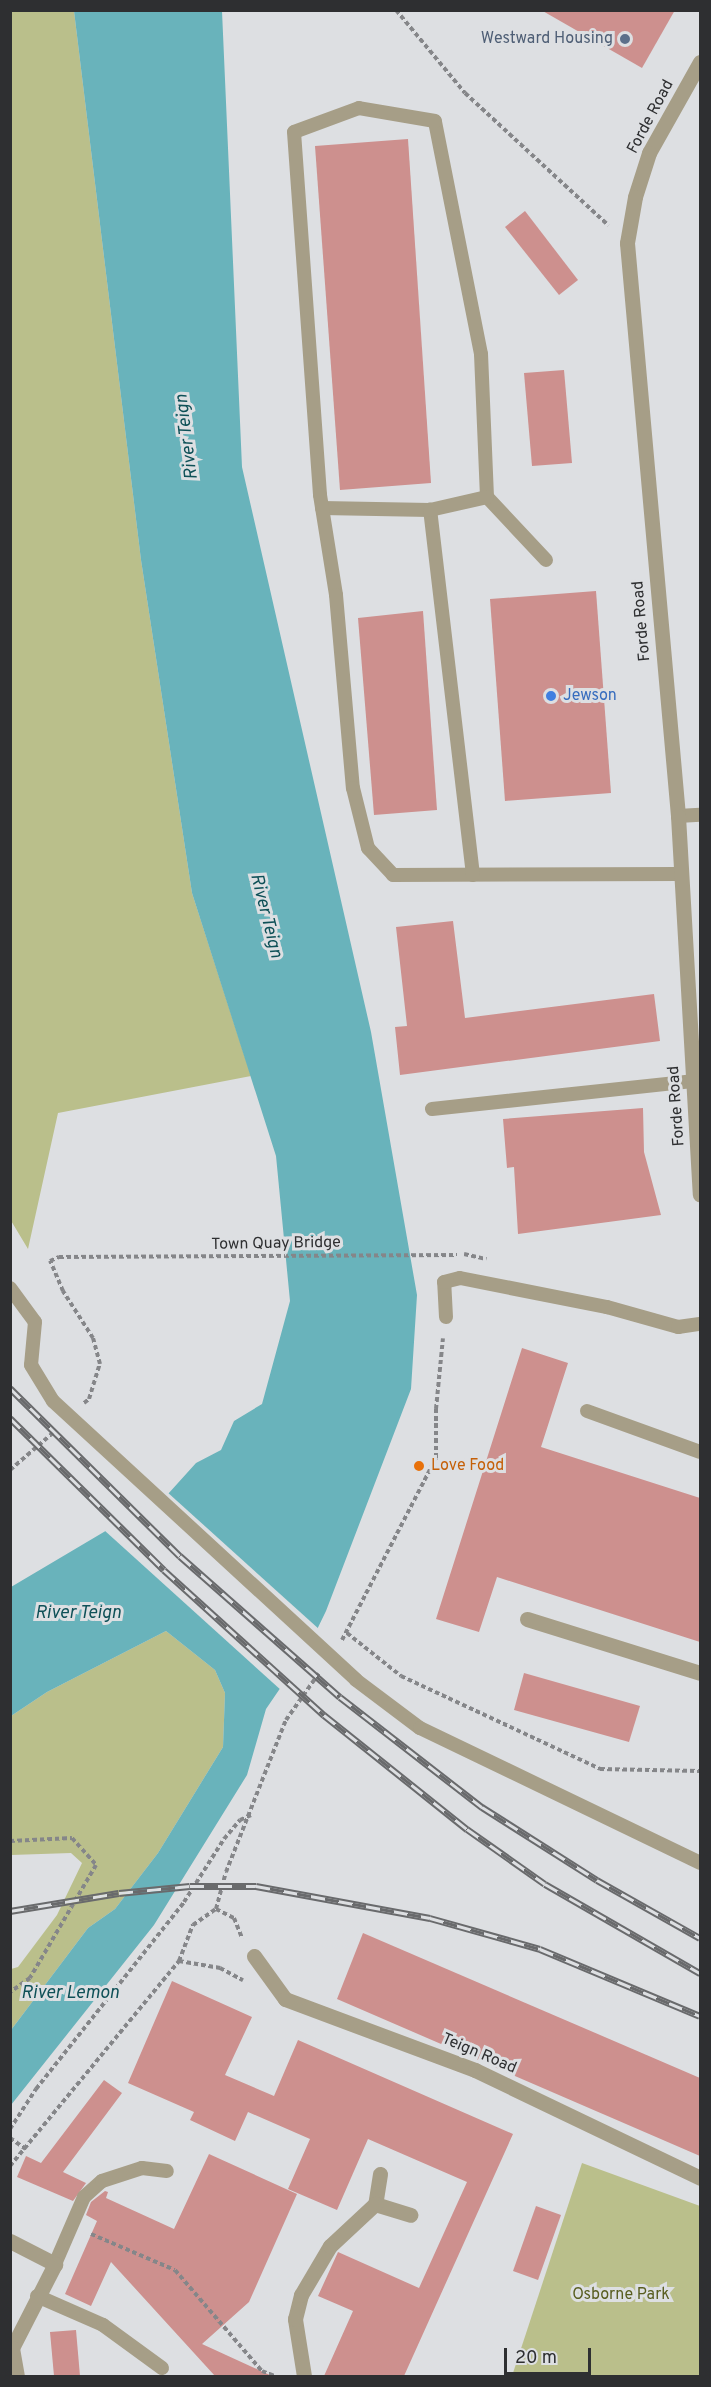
<!DOCTYPE html>
<style>
body{margin:0}
#map{position:relative;width:711px;height:2387px;overflow:hidden;background:#dddfe2;font-family:Overpass,sans-serif}
div>[style]{position:absolute}
[style*='--x']{left:calc(var(--x)*1px);top:calc(var(--y)*1px);width:calc(var(--w)*1px);rotate:calc(var(--a)*1deg)}
.green>*{inset:0;background:#babf8b}
.water>*{inset:0;background:#69b3bb}
.pier>*{inset:0;background:#dddfe2}
.building>*{inset:0;background:#cd908e}
.path>*{height:4px;margin-top:-2px;transform-origin:0;background:repeating-linear-gradient(90deg,#858689 0 4.5px,transparent 0 7.5px)}
.lane>*{height:14px;margin:-7px;padding:0 7px;transform-origin:7px;border-radius:7px;background:#a69e87}
.street>*{height:15px;margin:-7.5px;padding:0 7.5px;transform-origin:7.5px;border-radius:7.5px;background:#a69e87}
.rail>*{height:7px;margin-top:-3.5px;transform-origin:0;background:repeating-linear-gradient(90deg,#dddfe2 0 14px,#696a6c 0 28px);box-sizing:border-box;border-block:2px solid #696a6c}
.dots>*{width:16px;height:16px;translate:-50% -50%;box-sizing:border-box;border:3px solid #dddfe2;border-radius:50%}
span{translate:-50% -50%;white-space:nowrap;text-align:center;line-height:1.15;-webkit-text-stroke:6px #dddfe2;paint-order:stroke}
.service-label{font-size:16px;color:#4e5e75}
.right{translate:-100% -50%;text-align:right}
.street-label{font-size:16px;color:#2e2f31}
.shop-label{font-size:16px;color:#366cbe}
.left{translate:0 -50%;text-align:left}
.food-label{font-size:16px;color:#c56008}
.park-label{font-size:16px;color:#585d1f}
.water-label{font-size:18px;color:#0e5057;font-style:italic}
.frame{position:absolute;inset:0;border:12px solid #2e2f31;pointer-events:none}
.scale{position:absolute;left:504px;top:2348px;width:87px;height:27px;box-sizing:border-box;border:3px solid #2e2f31;border-top:0;padding-left:8px;font-size:18px;line-height:21px;white-space:nowrap;color:#2e2f31;-webkit-text-stroke:4px #dddfe2;paint-order:stroke}
</style>
<div id="map">
<div class="green">
<div style="clip-path:polygon(10px 11px,74px 11px,141px 560px,192px 893px,251px 1076px,58px 1113px,28px 1249px,10px 1219px)"></div>
<div style="clip-path:polygon(166px 1631px,215px 1670px,225px 1693px,223px 1747px,158px 1853px,115px 1909px,88px 1928px,11px 2030px,11px 1969px,18px 1967px,57px 1915px,82px 1863px,71px 1853px,11px 1855px,11px 1716px,47px 1692px)"></div>
<div style="clip-path:polygon(582px 2163px,700px 2206px,700px 2376px,512px 2376px)"></div>
</div>
<div class="water">
<div style="clip-path:polygon(74px 11px,222px 11px,242px 467px,371px 1032px,417px 1295px,411px 1389px,326px 1611px,309px 1646px,266px 1709px,247px 1775px,154px 1925px,11px 2105px,11px 2030px,88px 1928px,115px 1909px,158px 1853px,223px 1747px,225px 1693px,215px 1670px,166px 1631px,47px 1692px,11px 1716px,11px 1587px,168px 1494px,196px 1463px,221px 1450px,234px 1421px,262px 1404px,290px 1301px,276px 1156px,192px 893px,141px 560px)"></div>
</div>
<div class="pier">
<div style="clip-path:polygon(166px 1491px,320px 1630px,282px 1691px,104px 1530px)"></div>
</div>
<div class="building">
<div style="clip-path:polygon(541px 10px,675px 10px,642px 68px)"></div>
<div style="clip-path:polygon(408px 139px,431px 483px,340px 490px,315px 146px)"></div>
<div style="clip-path:polygon(525px 211px,578px 280px,559px 295px,505px 227px)"></div>
<div style="clip-path:polygon(564px 370px,572px 463px,532px 466px,524px 373px)"></div>
<div style="clip-path:polygon(596px 591px,611px 793px,505px 801px,490px 599px)"></div>
<div style="clip-path:polygon(423px 611px,437px 810px,374px 815px,358px 618px)"></div>
<div style="clip-path:polygon(453px 921px,465px 1018px,654px 994px,660px 1041px,400px 1075px,395px 1027px,407px 1026px,396px 927px)"></div>
<div style="clip-path:polygon(643px 1108px,644px 1152px,661px 1215px,518px 1234px,514px 1167px,507px 1168px,503px 1119px)"></div>
<div style="clip-path:polygon(522px 1348px,568px 1363px,541px 1447px,700px 1498px,700px 1642px,497px 1577px,479px 1632px,436px 1619px)"></div>
<div style="clip-path:polygon(524px 1673px,640px 1706px,629px 1742px,514px 1710px)"></div>
<div style="clip-path:polygon(363px 1933px,700px 2078px,700px 2156px,337px 1999px)"></div>
<div style="clip-path:polygon(172px 1981px,252px 2017px,225px 2075px,274px 2096px,298px 2040px,513px 2134px,404px 2376px,324px 2376px,353px 2311px,318px 2296px,338px 2252px,419px 2288px,467px 2182px,368px 2139px,337px 2210px,288px 2189px,310px 2139px,248px 2112px,235px 2141px,190px 2120px,194px 2112px,128px 2083px)"></div>
<div style="clip-path:polygon(104px 2080px,122px 2093px,63px 2172px,86px 2183px,73px 2201px,17px 2177px,26px 2156px,41px 2163px)"></div>
<div style="clip-path:polygon(209px 2154px,297px 2194px,249px 2302px,202px 2344px,272px 2376px,215px 2376px,111px 2262px,91px 2306px,65px 2294px,97px 2221px,86px 2215px,91px 2202px,105px 2191px,108px 2192px,106px 2198px,174px 2229px)"></div>
<div style="clip-path:polygon(536px 2206px,561px 2215px,538px 2280px,513px 2271px)"></div>
<div style="clip-path:polygon(76px 2330px,80px 2376px,54px 2376px,50px 2332px)"></div>
</div>
<div class="path">
<div style="--x:396;--y:10;--w:108;--a:50.3"></div>
<div style="--x:465;--y:93;--w:195;--a:42.7"></div>
<div style="--x:464;--y:1254;--w:23;--a:13"></div>
<div style="--x:84;--y:1403;--w:6;--a:-39"></div>
<div style="--x:89;--y:1399;--w:37;--a:-73"></div>
<div style="--x:100;--y:1364;--w:27;--a:-105"></div>
<div style="--x:93;--y:1338;--w:56;--a:-122.6"></div>
<div style="--x:63;--y:1291;--w:33;--a:-113"></div>
<div style="--x:50;--y:1261;--w:10;--a:-24"></div>
<div style="--x:59;--y:1257;--w:398;--a:-0.3"></div>
<div style="--x:10;--y:1470;--w:60;--a:-40.9"></div>
<div style="--x:347;--y:1633;--w:69;--a:38.5"></div>
<div style="--x:401;--y:1676;--w:220;--a:25"></div>
<div style="--x:600;--y:1769;--w:100;--a:1.1"></div>
<div style="--x:342;--y:1640;--w:205;--a:-62.7"></div>
<div style="--x:436;--y:1458;--w:49;--a:-90"></div>
<div style="--x:436;--y:1409;--w:71;--a:-84.4"></div>
<div style="--x:10;--y:1841;--w:62;--a:-2.8"></div>
<div style="--x:72;--y:1838;--w:36;--a:48"></div>
<div style="--x:96;--y:1865;--w:131;--a:120.3"></div>
<div style="--x:30;--y:1978;--w:24;--a:145"></div>
<div style="--x:216;--y:1909;--w:20;--a:27"></div>
<div style="--x:234;--y:1918;--w:22;--a:68"></div>
<div style="--x:179;--y:1961;--w:42;--a:9.7"></div>
<div style="--x:220;--y:1968;--w:26;--a:28"></div>
<div style="--x:10;--y:2129;--w:48;--a:-57"></div>
<div style="--x:36;--y:2089;--w:238;--a:-51.6"></div>
<div style="--x:184;--y:1902;--w:75;--a:-57.6"></div>
<div style="--x:224;--y:1839;--w:25;--a:-50"></div>
<div style="--x:240;--y:1820;--w:12;--a:-24"></div>
<div style="--x:10;--y:2138;--w:19;--a:35"></div>
<div style="--x:10;--y:2166;--w:266;--a:-50.5"></div>
<div style="--x:179;--y:1961;--w:39;--a:-69"></div>
<div style="--x:193;--y:1925;--w:28;--a:-35"></div>
<div style="--x:216;--y:1909;--w:38;--a:-75"></div>
<div style="--x:226;--y:1872;--w:163;--a:-68.5"></div>
<div style="--x:286;--y:1720;--w:57;--a:-54.9"></div>
<div style="--x:91;--y:2234;--w:91;--a:23.2"></div>
<div style="--x:175;--y:2270;--w:133;--a:49.3"></div>
<div style="--x:262;--y:2371;--w:14;--a:21"></div>
</div>
<div class="lane">
<div style="--x:322;--y:508;--w:108;--a:1.1"></div>
<div style="--x:546;--y:560;--w:86;--a:-133.1"></div>
<div style="--x:487;--y:497;--w:143;--a:-92.4"></div>
<div style="--x:481;--y:354;--w:237;--a:-101.2"></div>
<div style="--x:435;--y:121;--w:77;--a:-170.3"></div>
<div style="--x:359;--y:108;--w:69;--a:159.7"></div>
<div style="--x:294;--y:132;--w:364;--a:85.9"></div>
<div style="--x:320;--y:495;--w:101;--a:80.9"></div>
<div style="--x:336;--y:595;--w:194;--a:85"></div>
<div style="--x:353;--y:788;--w:62;--a:76"></div>
<div style="--x:368;--y:848;--w:37;--a:47"></div>
<div style="--x:393;--y:875;--w:287;--a:-0.2"></div>
<div style="--x:678;--y:816;--w:22;--a:-3"></div>
<div style="--x:473;--y:875;--w:368;--a:-96.7"></div>
<div style="--x:430;--y:510;--w:58;--a:-12.8"></div>
<div style="--x:432;--y:1109;--w:262;--a:-6.1"></div>
<div style="--x:10;--y:1288;--w:42;--a:53.7"></div>
<div style="--x:35;--y:1322;--w:43;--a:95.3"></div>
<div style="--x:31;--y:1365;--w:42;--a:58.6"></div>
<div style="--x:53;--y:1401;--w:412;--a:42.6"></div>
<div style="--x:356;--y:1680;--w:80;--a:36.9"></div>
<div style="--x:420;--y:1728;--w:311;--a:25.7"></div>
<div style="--x:446;--y:1317;--w:35;--a:-93"></div>
<div style="--x:444;--y:1282;--w:16;--a:-14"></div>
<div style="--x:460;--y:1278;--w:150;--a:11.2"></div>
<div style="--x:607;--y:1307;--w:74;--a:15.7"></div>
<div style="--x:678;--y:1327;--w:22;--a:-8"></div>
<div style="--x:587;--y:1411;--w:120;--a:19.9"></div>
<div style="--x:55;--y:2264;--w:73;--a:-66.6"></div>
<div style="--x:84;--y:2197;--w:24;--a:-42"></div>
<div style="--x:102;--y:2181;--w:42;--a:-18"></div>
<div style="--x:142;--y:2168;--w:25;--a:7"></div>
<div style="--x:37;--y:2296;--w:72;--a:23.7"></div>
<div style="--x:103;--y:2325;--w:73;--a:36.1"></div>
</div>
<div class="street">
<div style="--x:700;--y:62;--w:104;--a:119.3"></div>
<div style="--x:649;--y:153;--w:46;--a:107.7"></div>
<div style="--x:635;--y:197;--w:47;--a:99.9"></div>
<div style="--x:627;--y:243;--w:575;--a:84.91"></div>
<div style="--x:678;--y:816;--w:379;--a:86.7"></div>
<div style="--x:527;--y:1619;--w:181;--a:17.3"></div>
<div style="--x:254;--y:1956;--w:53;--a:54.2"></div>
<div style="--x:285;--y:1999;--w:203;--a:20.5"></div>
<div style="--x:475;--y:2070;--w:250;--a:25.6"></div>
<div style="--x:380;--y:2174;--w:30;--a:99"></div>
<div style="--x:375;--y:2204;--w:37;--a:17"></div>
<div style="--x:10;--y:2241;--w:51;--a:27.1"></div>
<div style="--x:55;--y:2264;--w:94;--a:117.1"></div>
<div style="--x:12;--y:2348;--w:28;--a:80"></div>
<div style="--x:304;--y:2376;--w:58;--a:-99"></div>
<div style="--x:295;--y:2319;--w:25;--a:-76"></div>
<div style="--x:301;--y:2295;--w:57;--a:-59.4"></div>
<div style="--x:330;--y:2246;--w:62;--a:-43"></div>
</div>
<div class="rail">
<div style="--x:10;--y:1388;--w:239;--a:44.7"></div>
<div style="--x:180;--y:1556;--w:213;--a:41.4"></div>
<div style="--x:340;--y:1697;--w:180;--a:37.8"></div>
<div style="--x:482;--y:1807;--w:136;--a:32.4"></div>
<div style="--x:597;--y:1880;--w:118;--a:29.4"></div>
<div style="--x:10;--y:1418;--w:216;--a:44.6"></div>
<div style="--x:164;--y:1570;--w:216;--a:42.2"></div>
<div style="--x:324;--y:1715;--w:183;--a:38.6"></div>
<div style="--x:467;--y:1829;--w:95;--a:35.2"></div>
<div style="--x:545;--y:1884;--w:179;--a:29.9"></div>
<div style="--x:10;--y:1911;--w:110;--a:-9.4"></div>
<div style="--x:119;--y:1893;--w:71;--a:-5.6"></div>
<div style="--x:190;--y:1886;--w:66;--a:0"></div>
<div style="--x:256;--y:1886;--w:177;--a:10.4"></div>
<div style="--x:430;--y:1918;--w:114;--a:15.7"></div>
<div style="--x:540;--y:1949;--w:173;--a:22.7"></div>
</div>
<div class="dots">
<div style="left:625px;top:39px;background:#5c6f8a"></div>
<div style="left:551px;top:696px;background:#3f7fe0"></div>
<div style="left:419px;top:1466px;background:#e8710a"></div>
</div>
<div class="service-label">
<span class="right" style="left:613px;top:39px">Westward Housing</span>
</div>
<div class="street-label">
<span style="left:651px;top:117px;rotate:-62deg">Forde Road</span>
<span style="left:642px;top:621px;rotate:-95deg">Forde Road</span>
<span style="left:677px;top:1106px;rotate:-94deg">Forde Road</span>
<span style="left:276px;top:1244px;rotate:-1deg">Town Quay Bridge</span>
<span style="left:479px;top:2054px;rotate:23deg">Teign Road</span>
</div>
<div class="shop-label">
<span class="left" style="left:563px;top:696px">Jewson</span>
</div>
<div class="food-label">
<span class="left" style="left:431px;top:1466px">Love Food</span>
</div>
<div class="park-label">
<span style="left:621px;top:2295px">Osborne Park</span>
</div>
<div class="water-label">
<span style="left:188px;top:437px;rotate:-97deg">River Teign</span>
<span style="left:265px;top:916px;rotate:76deg">River Teign</span>
<span style="left:78px;top:1614px">River Teign</span>
<span style="left:70px;top:1994px">River Lemon</span>
</div>
<div class="frame"></div>
<div class="scale">20 m</div>
</div>
